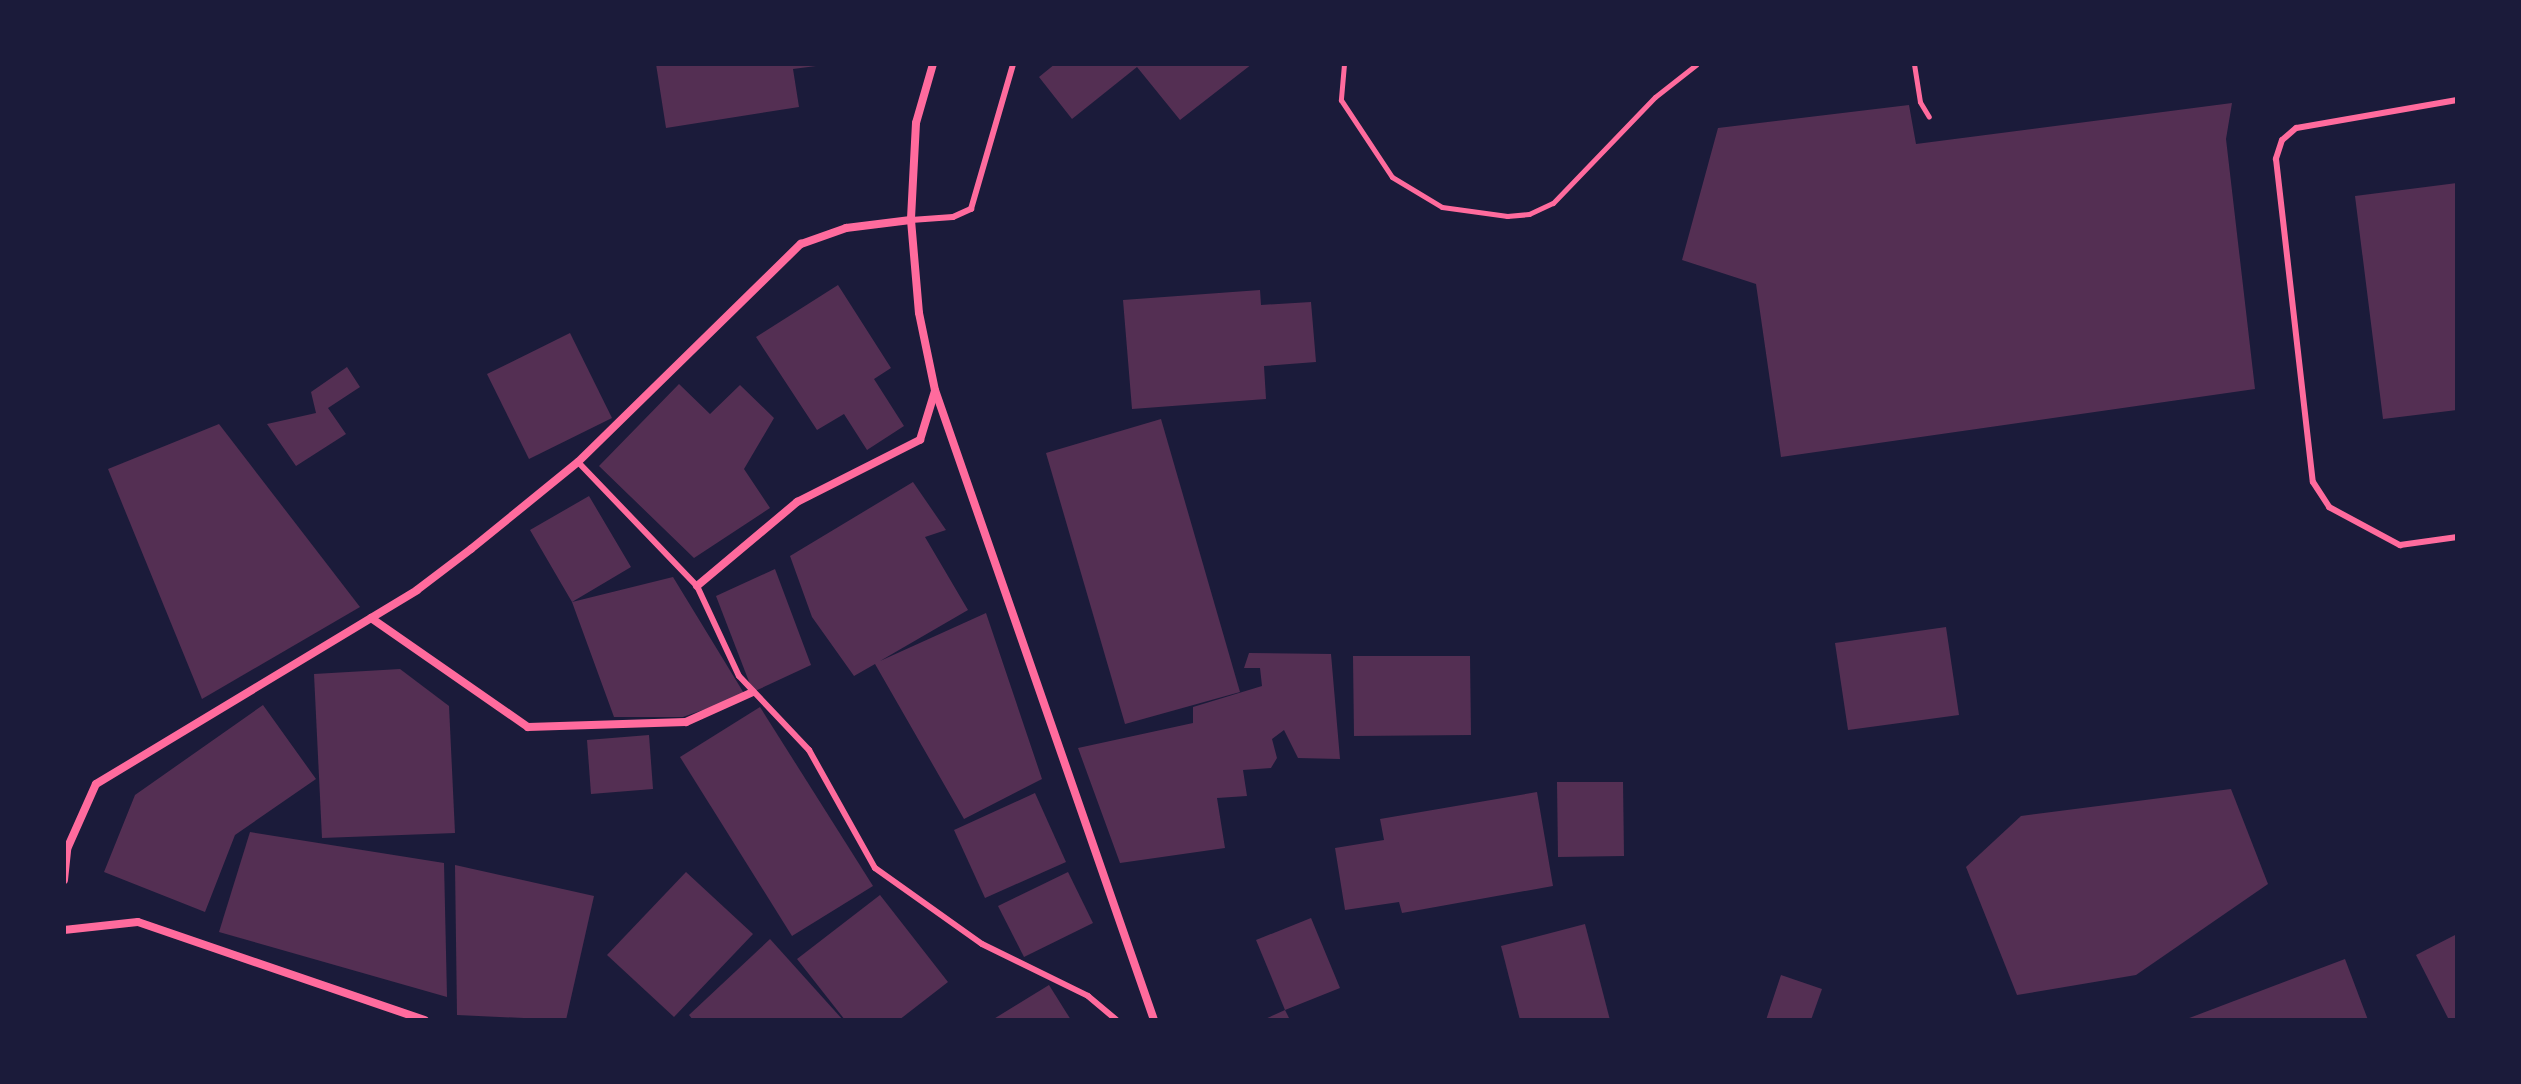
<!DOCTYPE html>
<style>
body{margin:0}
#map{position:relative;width:2521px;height:1084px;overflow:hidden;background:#1b1b3a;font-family:"Sofia Sans Condensed",sans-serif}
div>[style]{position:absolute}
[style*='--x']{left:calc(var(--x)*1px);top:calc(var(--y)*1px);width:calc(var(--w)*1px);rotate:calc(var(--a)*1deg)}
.building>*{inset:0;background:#542f53}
.path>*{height:5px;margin:-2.5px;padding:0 2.5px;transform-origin:2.5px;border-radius:2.5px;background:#ff6b9d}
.service>*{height:6px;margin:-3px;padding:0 3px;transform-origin:3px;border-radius:3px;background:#ff6b9d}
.minor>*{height:8px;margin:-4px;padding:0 4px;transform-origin:4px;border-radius:4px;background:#ff6b9d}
span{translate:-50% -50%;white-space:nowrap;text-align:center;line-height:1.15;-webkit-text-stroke:6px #1b1b3a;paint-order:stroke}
.frame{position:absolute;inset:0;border:66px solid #1b1b3a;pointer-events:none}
</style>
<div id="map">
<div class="building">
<div style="clip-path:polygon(656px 64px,816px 64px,816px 66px,793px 69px,799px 107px,666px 128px)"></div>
<div style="clip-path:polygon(1055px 64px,1252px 64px,1180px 120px,1137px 67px,1072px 119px,1039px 77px)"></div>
<div style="clip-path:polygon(2232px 103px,2226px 139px,2255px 389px,1781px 457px,1756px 284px,1682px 260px,1718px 128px,1909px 105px,1916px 144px)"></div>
<div style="clip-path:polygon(2457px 183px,2457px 410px,2383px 419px,2355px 196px)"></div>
<div style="clip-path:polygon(838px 285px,891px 368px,874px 379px,904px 426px,867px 450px,844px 414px,817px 430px,756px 337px)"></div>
<div style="clip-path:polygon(1260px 290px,1261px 305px,1311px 302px,1316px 362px,1264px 366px,1266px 399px,1132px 409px,1123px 300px)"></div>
<div style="clip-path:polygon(570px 333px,612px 418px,529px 459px,487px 374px)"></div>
<div style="clip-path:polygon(347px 367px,360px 387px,328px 408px,346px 434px,296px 466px,267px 424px,316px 413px,311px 392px)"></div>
<div style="clip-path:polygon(679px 384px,710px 414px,740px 385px,774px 418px,744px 469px,770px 508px,694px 558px,599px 466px)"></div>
<div style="clip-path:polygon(1161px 419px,1240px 692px,1125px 724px,1046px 453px)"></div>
<div style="clip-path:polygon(219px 424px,360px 607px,202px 699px,108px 469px)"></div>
<div style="clip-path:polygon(913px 482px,946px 530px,925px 537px,968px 610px,880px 661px,986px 613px,1042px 779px,964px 819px,875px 664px,854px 676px,812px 617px,790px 556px)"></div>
<div style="clip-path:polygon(589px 496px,631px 567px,572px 602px,673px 577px,745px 695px,683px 717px,614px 717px,572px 602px,530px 530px)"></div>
<div style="clip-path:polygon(775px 569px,811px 665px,753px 692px,716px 596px)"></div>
<div style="clip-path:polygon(1946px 627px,1959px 715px,1848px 730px,1835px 643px)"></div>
<div style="clip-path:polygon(1249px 653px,1331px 654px,1340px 759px,1298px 758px,1284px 730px,1272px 739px,1277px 758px,1271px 768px,1243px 770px,1247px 796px,1217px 798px,1225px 848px,1120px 863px,1078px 748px,1193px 723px,1193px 707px,1262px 686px,1260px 668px,1244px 668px)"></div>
<div style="clip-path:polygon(1353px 656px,1470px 656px,1471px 735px,1354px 736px)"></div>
<div style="clip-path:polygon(400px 669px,449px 706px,455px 833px,322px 838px,314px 674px)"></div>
<div style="clip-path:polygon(263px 705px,316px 779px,235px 835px,205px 912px,104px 872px,135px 795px)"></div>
<div style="clip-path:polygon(760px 707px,873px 886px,792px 936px,680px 757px)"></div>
<div style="clip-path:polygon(649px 735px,653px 789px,591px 794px,587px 740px)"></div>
<div style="clip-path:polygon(1557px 782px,1623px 782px,1624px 856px,1558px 857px)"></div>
<div style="clip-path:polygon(2231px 789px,2268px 884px,2136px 975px,2017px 995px,1966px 867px,2021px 816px)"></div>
<div style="clip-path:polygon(1537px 792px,1553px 886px,1402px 913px,1399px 902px,1345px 910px,1335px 848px,1384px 840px,1380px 819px)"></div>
<div style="clip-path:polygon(1035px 793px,1066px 862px,985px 898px,954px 830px)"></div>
<div style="clip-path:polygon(250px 832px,444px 863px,447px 997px,219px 932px)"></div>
<div style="clip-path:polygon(455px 865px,594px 896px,566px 1020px,457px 1015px)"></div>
<div style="clip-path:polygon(686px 872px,753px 934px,674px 1017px,607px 955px)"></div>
<div style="clip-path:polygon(1068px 872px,1093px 923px,1024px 957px,998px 906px)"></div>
<div style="clip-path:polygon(880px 895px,948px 982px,899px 1020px,845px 1020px,797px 959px)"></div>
<div style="clip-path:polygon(1311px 918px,1340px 988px,1285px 1010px,1256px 940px)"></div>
<div style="clip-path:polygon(1585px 924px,1610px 1020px,1520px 1020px,1501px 946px)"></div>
<div style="clip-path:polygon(2457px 934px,2457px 1020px,2449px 1020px,2416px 955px)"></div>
<div style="clip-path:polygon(770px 939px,843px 1020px,693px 1020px,689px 1015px)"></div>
<div style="clip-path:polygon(2345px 959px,2368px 1020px,2184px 1020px)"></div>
<div style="clip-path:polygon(1781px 975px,1822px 989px,1811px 1020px,1766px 1020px)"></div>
<div style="clip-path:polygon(1049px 985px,1071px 1020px,992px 1020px)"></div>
<div style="clip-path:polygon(1285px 1010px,1290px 1020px,1263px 1020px)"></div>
</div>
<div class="path">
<div style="--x:1344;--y:64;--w:36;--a:95"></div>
<div style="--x:1341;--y:100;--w:92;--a:56.5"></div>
<div style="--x:1392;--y:177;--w:58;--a:31"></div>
<div style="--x:1442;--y:207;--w:66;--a:7.9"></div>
<div style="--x:1507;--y:216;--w:22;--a:-5"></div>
<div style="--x:1529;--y:214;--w:26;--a:-25"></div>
<div style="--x:1553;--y:203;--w:147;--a:-46.1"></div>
<div style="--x:1655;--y:97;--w:53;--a:-38.2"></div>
<div style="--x:1914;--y:64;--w:38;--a:81"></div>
<div style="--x:1920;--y:102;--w:17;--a:59"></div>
</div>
<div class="service">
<div style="--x:2457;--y:100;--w:163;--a:170.1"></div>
<div style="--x:2296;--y:128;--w:18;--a:139"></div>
<div style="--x:2282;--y:140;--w:20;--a:108"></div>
<div style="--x:2276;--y:159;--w:325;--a:83.5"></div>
<div style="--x:2313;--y:482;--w:30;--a:57"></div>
<div style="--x:2329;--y:507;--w:81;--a:28.2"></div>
<div style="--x:2400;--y:545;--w:58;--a:-8"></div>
<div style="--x:911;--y:220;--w:42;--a:-4.1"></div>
<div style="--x:953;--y:217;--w:20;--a:-24"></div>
<div style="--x:971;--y:209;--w:151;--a:-73.8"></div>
<div style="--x:578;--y:462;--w:172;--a:46.2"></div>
<div style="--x:697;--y:586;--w:99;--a:65"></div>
<div style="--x:739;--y:676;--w:102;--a:46.6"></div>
<div style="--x:809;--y:750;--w:135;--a:60.8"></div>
<div style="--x:875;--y:868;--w:131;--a:35.4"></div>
<div style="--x:982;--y:944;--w:118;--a:26.1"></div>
<div style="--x:1088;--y:996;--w:38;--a:40"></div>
</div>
<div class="minor">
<div style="--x:933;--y:64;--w:61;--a:106.1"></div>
<div style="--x:916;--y:123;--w:97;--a:93"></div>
<div style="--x:911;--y:220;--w:93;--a:85.1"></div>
<div style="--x:919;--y:313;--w:79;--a:78.3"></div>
<div style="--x:935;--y:390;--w:667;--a:70.83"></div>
<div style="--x:697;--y:586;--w:131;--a:-40"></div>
<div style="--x:797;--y:502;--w:138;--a:-26.8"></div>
<div style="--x:920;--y:440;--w:51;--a:-73"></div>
<div style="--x:371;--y:618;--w:191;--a:34.8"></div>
<div style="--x:528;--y:727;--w:158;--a:-1.8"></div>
<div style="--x:686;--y:722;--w:73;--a:-24.1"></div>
<div style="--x:64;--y:880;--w:31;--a:-84"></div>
<div style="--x:67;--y:849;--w:71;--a:-66"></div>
<div style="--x:96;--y:784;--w:375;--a:-31.1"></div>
<div style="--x:417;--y:590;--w:68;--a:-37.2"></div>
<div style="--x:471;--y:549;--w:138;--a:-39.1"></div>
<div style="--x:578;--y:462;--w:312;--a:-44.4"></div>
<div style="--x:801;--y:244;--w:48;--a:-19.6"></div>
<div style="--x:846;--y:228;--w:65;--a:-7"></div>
<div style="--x:64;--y:930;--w:74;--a:-6.2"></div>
<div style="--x:138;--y:922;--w:303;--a:18.9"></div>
</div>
<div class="frame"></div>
</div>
